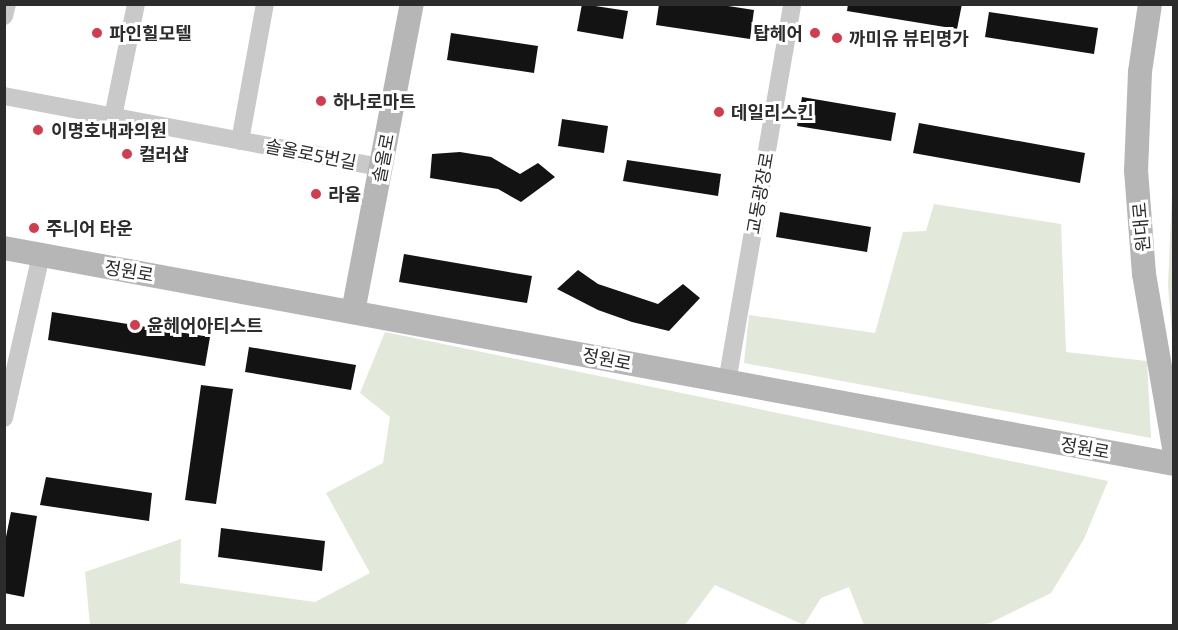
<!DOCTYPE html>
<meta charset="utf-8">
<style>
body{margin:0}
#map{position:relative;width:1178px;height:630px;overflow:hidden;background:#fff;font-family:"Exo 2","Noto Sans KR",sans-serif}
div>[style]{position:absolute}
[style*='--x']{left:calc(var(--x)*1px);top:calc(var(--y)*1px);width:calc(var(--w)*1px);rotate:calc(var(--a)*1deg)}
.green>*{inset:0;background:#e2e8da}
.building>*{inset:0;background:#131313}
.street>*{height:18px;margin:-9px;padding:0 9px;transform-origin:9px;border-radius:9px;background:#c9c9c9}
.secondary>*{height:24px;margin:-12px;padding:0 12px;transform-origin:12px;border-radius:12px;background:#b6b6b6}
.dots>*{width:16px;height:16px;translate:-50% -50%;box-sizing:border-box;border:3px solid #fff;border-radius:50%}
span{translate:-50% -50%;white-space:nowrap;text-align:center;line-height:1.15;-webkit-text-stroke:6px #fff;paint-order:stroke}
.poi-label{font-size:18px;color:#2c2c2c;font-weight:700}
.left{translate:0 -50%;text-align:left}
.right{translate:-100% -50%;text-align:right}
.street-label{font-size:18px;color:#2c2c2c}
.frame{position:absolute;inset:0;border:6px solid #2c2c2c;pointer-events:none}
</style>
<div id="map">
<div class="green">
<div style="clip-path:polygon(1173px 170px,1174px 344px,1173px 344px,1168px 286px)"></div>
<div style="clip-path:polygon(934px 204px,1061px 224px,1066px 352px,1147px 361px,1151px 438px,744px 363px,749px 315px,875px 333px,903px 232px,926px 231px)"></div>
<div style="clip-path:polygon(385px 332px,1108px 481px,1084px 539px,1051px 593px,990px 623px,977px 625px,864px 625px,849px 587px,821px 598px,804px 625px,715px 585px,685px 625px,90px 625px,85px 572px,181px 539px,180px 583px,315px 602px,370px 573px,326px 493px,383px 463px,390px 417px,360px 393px)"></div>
</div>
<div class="building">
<div style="clip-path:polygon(582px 4px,628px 11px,623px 39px,577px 31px)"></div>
<div style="clip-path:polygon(659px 4px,715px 4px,754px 10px,750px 39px,656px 25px)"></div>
<div style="clip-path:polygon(848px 4px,962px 4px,957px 29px,847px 11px)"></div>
<div style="clip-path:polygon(989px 12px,1098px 28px,1094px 54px,985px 37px)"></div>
<div style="clip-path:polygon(451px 33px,538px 46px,534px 73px,447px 60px)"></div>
<div style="clip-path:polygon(802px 97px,896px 113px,891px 141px,797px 126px)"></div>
<div style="clip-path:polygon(562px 119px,608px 126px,604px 153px,558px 146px)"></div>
<div style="clip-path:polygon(919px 123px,1085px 153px,1080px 183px,913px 153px)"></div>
<div style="clip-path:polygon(460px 152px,491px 157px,520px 174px,538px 163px,555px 177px,521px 202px,498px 189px,430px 178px,432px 154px)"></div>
<div style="clip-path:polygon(627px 160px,721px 174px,718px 196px,623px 181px)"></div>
<div style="clip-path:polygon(780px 212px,871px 227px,867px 252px,776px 237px)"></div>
<div style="clip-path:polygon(404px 254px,532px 276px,527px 303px,399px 282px)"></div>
<div style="clip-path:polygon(578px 270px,598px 284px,658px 304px,683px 284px,700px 298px,669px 331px,632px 322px,598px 310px,557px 289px)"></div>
<div style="clip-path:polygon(52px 312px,210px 337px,205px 366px,48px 340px)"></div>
<div style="clip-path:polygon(249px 347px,356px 365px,351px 390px,245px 372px)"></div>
<div style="clip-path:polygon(201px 385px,233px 389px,216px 504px,185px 500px)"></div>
<div style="clip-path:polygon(46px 477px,152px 493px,149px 521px,40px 505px)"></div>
<div style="clip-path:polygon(11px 512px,37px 516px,24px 597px,4px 593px,4px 547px)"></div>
<div style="clip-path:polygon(221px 528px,325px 541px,322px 571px,218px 557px)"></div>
</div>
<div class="street">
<div style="--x:4;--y:16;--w:12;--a:-76"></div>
<div style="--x:4;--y:96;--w:384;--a:10.7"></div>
<div style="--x:113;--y:117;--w:115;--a:-78.5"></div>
<div style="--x:240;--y:141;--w:139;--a:-79.7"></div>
<div style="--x:727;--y:382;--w:384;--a:-80.2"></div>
<div style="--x:4;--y:418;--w:167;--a:-77.2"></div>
</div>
<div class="secondary">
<div style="--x:1150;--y:4;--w:69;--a:98.4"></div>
<div style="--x:1140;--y:72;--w:98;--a:92.3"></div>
<div style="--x:1136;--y:170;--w:104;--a:85.6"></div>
<div style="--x:1144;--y:274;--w:176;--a:80.2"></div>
<div style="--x:4;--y:248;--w:1190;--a:10.46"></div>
<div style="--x:353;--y:312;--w:314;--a:-79.2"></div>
</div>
<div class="dots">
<div style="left:97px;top:33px;background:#d43c4e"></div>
<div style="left:815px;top:33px;background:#d43c4e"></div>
<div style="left:837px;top:38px;background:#d43c4e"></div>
<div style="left:321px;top:101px;background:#d43c4e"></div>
<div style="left:719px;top:112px;background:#d43c4e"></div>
<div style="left:38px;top:130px;background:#d43c4e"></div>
<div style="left:127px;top:154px;background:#d43c4e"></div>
<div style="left:316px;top:194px;background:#d43c4e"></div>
<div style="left:34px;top:228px;background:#d43c4e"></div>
<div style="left:135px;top:325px;background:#d43c4e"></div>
</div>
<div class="poi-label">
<span class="left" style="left:109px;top:33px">파인힐모텔</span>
<span class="right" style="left:803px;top:33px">탑헤어</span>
<span class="left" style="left:849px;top:38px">까미유 뷰티명가</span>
<span class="left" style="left:333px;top:101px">하나로마트</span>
<span class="left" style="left:731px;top:112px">데일리스킨</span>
<span class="left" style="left:51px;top:130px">이명호내과의원</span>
<span class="left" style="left:139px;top:154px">컬러샵</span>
<span class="left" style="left:328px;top:194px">라움</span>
<span class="left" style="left:46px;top:228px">주니어 타운</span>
<span class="left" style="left:147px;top:325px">윤헤어아티스트</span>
</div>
<div class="street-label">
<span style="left:311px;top:154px;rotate:11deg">솔올로5번길</span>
<span style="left:383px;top:158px;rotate:-79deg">솔올로</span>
<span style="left:760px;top:193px;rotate:-80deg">교동광장로</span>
<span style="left:1141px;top:227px;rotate:-95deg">원대로</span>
<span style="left:129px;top:271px;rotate:10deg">정원로</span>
<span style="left:607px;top:359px;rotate:11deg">정원로</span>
<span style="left:1085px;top:448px;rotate:10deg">정원로</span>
</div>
<div class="frame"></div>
</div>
